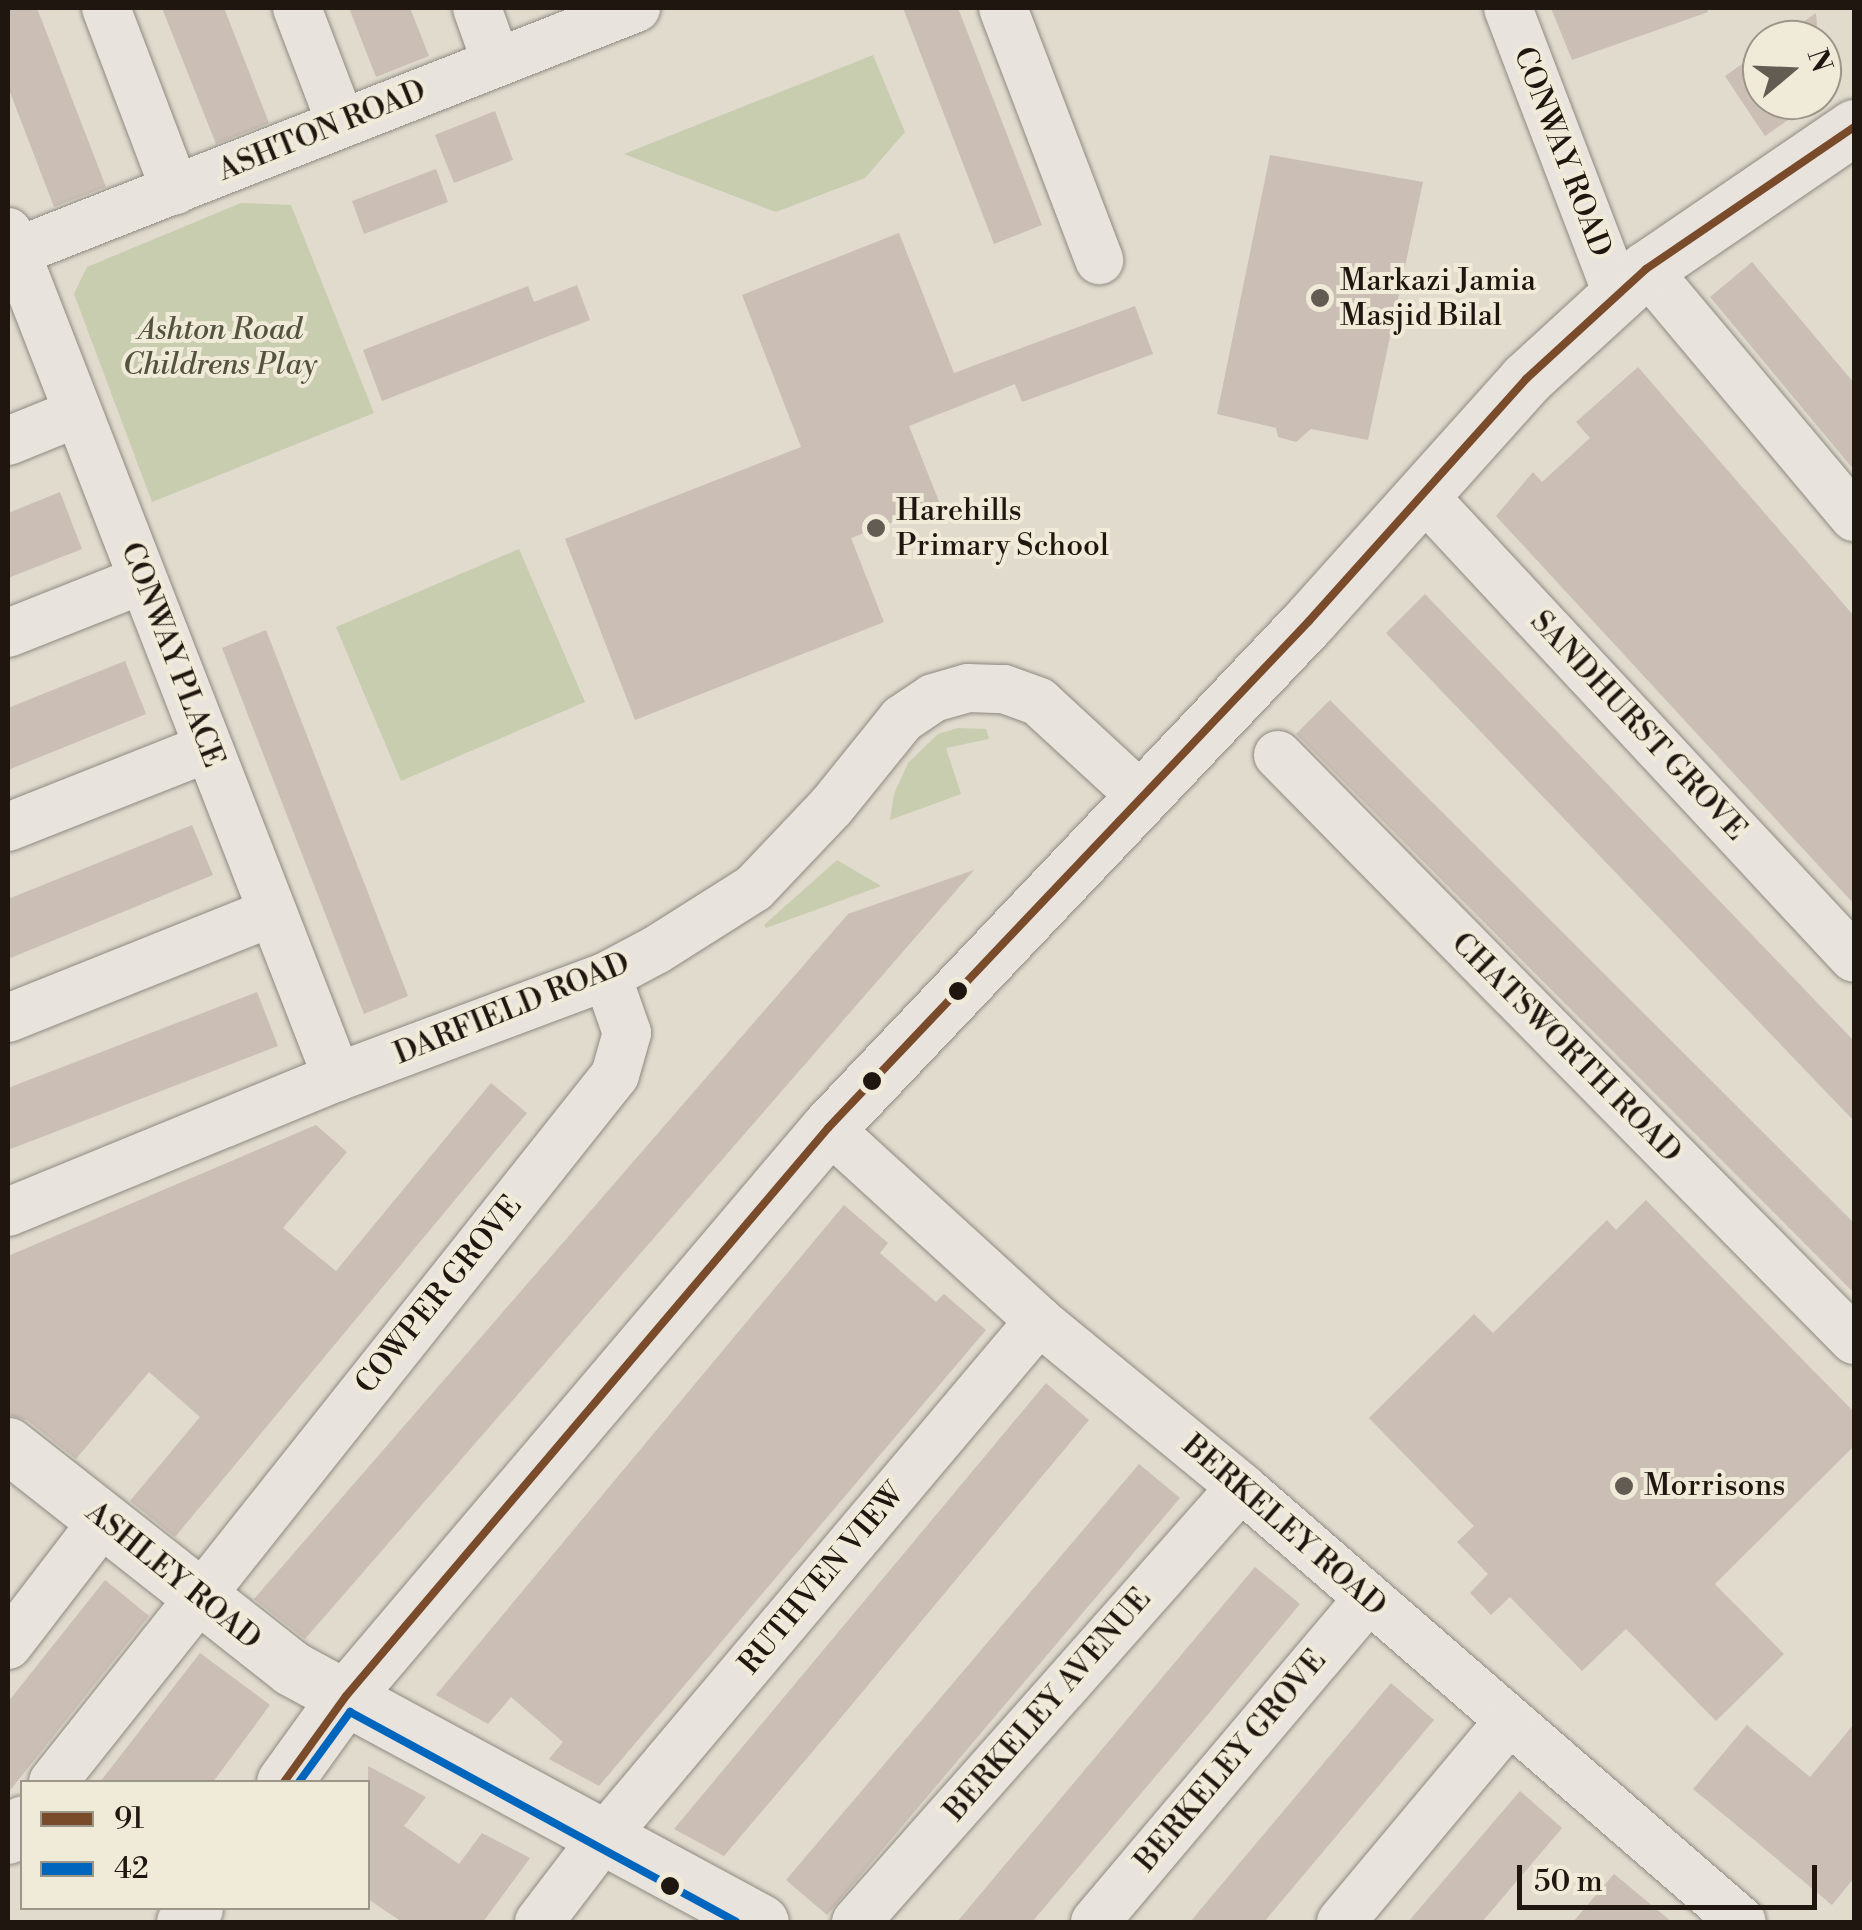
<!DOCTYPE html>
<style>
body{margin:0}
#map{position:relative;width:1862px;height:1930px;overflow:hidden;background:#e0dbcd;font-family:"Libre Bodoni",serif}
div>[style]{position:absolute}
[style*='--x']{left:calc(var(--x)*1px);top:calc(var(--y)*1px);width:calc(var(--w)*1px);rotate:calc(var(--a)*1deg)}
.green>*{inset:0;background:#c8cdaf}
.building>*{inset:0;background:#cbbeb4}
.roads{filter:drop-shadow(0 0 2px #8e8a81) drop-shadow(0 0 2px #8e8a81)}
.street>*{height:48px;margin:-24px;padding:0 24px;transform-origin:24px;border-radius:24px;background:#e8e4dd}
.secondary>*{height:55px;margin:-27.5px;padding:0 27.5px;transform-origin:27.5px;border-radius:27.5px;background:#e8e4dd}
.bus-1>*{height:8px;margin:-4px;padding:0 4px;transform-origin:4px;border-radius:4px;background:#7a4b2a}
.bus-2>*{height:8px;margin:-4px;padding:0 4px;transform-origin:4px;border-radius:4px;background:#0065bd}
.dots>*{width:28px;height:28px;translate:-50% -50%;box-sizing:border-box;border:5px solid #f0ead9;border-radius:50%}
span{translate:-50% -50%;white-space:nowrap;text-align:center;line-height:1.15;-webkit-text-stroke:8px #f0ead9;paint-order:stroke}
.street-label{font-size:30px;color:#1f170f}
.poi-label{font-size:30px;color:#1f170f}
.left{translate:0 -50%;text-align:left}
.park-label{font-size:30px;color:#53533e;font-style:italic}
.frame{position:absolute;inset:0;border:10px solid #1f170f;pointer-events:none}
.legend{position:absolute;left:20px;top:1780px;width:350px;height:130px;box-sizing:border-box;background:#f0ead9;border:2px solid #9c9688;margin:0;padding:12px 18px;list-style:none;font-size:30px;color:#1f170f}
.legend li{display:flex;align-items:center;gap:20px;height:50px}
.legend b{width:50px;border:2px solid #9c9688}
.north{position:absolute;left:1742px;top:20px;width:100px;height:100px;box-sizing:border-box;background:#f0ead9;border:2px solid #9c9688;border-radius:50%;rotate:71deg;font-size:28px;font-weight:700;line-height:40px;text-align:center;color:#1f170f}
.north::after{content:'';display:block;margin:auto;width:35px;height:45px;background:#635c52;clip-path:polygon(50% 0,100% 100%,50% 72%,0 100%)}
.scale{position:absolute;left:1517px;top:1865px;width:300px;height:45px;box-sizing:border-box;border:5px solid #1f170f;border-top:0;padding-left:12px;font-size:30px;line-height:35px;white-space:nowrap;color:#1f170f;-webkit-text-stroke:8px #f0ead9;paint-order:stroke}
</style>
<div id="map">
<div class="green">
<div style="clip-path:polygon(873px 55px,905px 132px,865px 178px,776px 212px,624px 154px)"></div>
<div style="clip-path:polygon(241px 203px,291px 205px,374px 413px,152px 502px,74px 294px,87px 267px)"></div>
<div style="clip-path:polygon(519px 549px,585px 702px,401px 781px,336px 627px)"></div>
<div style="clip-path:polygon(958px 728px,986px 729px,989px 739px,946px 748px,961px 794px,890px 820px,894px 794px,908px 763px,938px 734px)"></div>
<div style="clip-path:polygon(837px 860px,881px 886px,766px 928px,764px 925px)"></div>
</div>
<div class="building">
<div style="clip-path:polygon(8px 8px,37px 8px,106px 187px,54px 207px,8px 87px)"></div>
<div style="clip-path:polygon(162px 8px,224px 8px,269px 123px,216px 144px)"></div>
<div style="clip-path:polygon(349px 8px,410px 8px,429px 56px,376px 77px)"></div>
<div style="clip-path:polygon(903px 8px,958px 8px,1042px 225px,994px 244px)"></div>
<div style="clip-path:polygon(1551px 8px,1707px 8px,1708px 12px,1572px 60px)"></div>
<div style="clip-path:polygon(1816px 13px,1818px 40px,1777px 40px)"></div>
<div style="clip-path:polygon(1762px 50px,1762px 100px,1817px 100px,1765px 136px,1725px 76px)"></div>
<div style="clip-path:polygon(495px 111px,513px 160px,454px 183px,435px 135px)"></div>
<div style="clip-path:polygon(1270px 155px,1423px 182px,1368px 440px,1311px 429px,1296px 442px,1278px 437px,1276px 428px,1217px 414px)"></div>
<div style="clip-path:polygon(436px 169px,448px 202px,364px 234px,352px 201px)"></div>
<div style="clip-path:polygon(899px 233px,954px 373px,1135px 306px,1153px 354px,1022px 402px,1015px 384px,909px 426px,940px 504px,851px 538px,884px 622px,635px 720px,565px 539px,801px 447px,742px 295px)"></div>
<div style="clip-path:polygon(1752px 262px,1854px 383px,1854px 470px,1710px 297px)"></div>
<div style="clip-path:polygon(577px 285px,590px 320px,382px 401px,363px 350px,528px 286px,534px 302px)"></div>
<div style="clip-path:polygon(1638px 367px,1854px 616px,1854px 904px,1496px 516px,1533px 472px,1542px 482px,1590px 438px,1576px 422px)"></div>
<div style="clip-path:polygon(60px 492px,82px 549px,8px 578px,8px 513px)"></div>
<div style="clip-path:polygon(1425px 594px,1854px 1041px,1854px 1121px,1386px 633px)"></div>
<div style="clip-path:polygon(266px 630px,408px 996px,364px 1014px,222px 648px)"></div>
<div style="clip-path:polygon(125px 661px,146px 714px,8px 770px,8px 708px)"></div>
<div style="clip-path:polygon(1330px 700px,1854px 1223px,1854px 1293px,1296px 734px)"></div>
<div style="clip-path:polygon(192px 825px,213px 875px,8px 959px,8px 899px)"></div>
<div style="clip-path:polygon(974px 870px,305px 1639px,254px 1599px,848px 914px)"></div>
<div style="clip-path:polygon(257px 992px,278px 1046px,8px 1150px,8px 1088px)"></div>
<div style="clip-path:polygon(491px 1083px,527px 1113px,175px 1537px,130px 1501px,200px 1417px,149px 1372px,76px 1459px,27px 1420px,8px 1415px,8px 1256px,316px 1125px,347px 1152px,283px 1228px,336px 1271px)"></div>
<div style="clip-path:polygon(1646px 1200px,1854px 1412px,1854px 1446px,1715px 1584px,1784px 1654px,1716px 1721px,1626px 1629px,1582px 1671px,1510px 1597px,1491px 1615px,1470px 1593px,1488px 1574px,1457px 1542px,1474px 1526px,1369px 1418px,1474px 1314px,1493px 1333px,1607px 1220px,1616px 1230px)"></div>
<div style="clip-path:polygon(844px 1205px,888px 1243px,880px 1253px,936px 1302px,944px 1294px,986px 1330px,599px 1786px,549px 1759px,563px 1742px,511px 1697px,488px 1724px,436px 1695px)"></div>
<div style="clip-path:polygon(1046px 1383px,1089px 1420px,824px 1738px,724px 1856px,674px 1829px)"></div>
<div style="clip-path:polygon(1139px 1464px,1180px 1498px,827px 1915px,786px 1880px)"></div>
<div style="clip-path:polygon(1255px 1567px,1300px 1604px,1210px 1712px,1032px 1922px,957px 1922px)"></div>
<div style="clip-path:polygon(105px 1580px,149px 1616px,8px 1793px,8px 1702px)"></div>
<div style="clip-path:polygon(200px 1653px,270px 1705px,213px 1782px,100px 1782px)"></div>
<div style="clip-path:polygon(1391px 1683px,1434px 1720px,1264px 1922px,1190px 1922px)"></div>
<div style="clip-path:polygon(1854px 1724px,1854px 1878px,1832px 1905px,1693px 1789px,1747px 1725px,1810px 1777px)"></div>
<div style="clip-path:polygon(368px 1766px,426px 1797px,404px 1826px,459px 1864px,482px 1833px,530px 1858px,483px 1922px,402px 1922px,368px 1899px)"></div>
<div style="clip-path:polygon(1520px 1791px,1562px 1828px,1482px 1922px,1408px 1922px)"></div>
<div style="clip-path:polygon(1614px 1874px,1672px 1922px,1573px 1922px)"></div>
</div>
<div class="roads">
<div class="street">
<div style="--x:106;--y:8;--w:195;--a:69.2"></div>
<div style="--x:297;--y:8;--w:123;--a:69.1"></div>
<div style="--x:477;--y:8;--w:56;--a:70.3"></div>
<div style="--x:1003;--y:8;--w:270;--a:69.1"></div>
<div style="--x:1508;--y:8;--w:308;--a:69.1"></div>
<div style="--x:8;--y:232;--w:907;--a:68.73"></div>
<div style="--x:8;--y:255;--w:675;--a:-21.47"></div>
<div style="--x:1646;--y:269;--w:324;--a:50"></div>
<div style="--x:8;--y:441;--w:74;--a:-22.1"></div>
<div style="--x:1421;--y:493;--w:635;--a:47.04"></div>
<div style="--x:8;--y:633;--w:144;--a:-21.6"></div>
<div style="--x:1278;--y:755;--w:821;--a:45.44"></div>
<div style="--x:8;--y:827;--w:215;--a:-21.6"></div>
<div style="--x:8;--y:1018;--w:285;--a:-21.8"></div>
<div style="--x:828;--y:1128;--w:286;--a:42.4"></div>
<div style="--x:1039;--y:1321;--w:261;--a:39.4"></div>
<div style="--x:1241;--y:1487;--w:663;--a:40.97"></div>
<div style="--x:8;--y:1212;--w:356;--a:-22.3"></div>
<div style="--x:337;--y:1077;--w:288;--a:-20.5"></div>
<div style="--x:607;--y:976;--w:55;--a:-28"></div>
<div style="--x:656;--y:950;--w:116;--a:-32.3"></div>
<div style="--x:754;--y:888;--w:112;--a:-46.5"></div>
<div style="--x:831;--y:807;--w:113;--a:-51.1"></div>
<div style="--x:902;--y:719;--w:37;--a:-34"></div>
<div style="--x:933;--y:698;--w:36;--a:-16"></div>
<div style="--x:968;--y:688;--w:36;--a:2"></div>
<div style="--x:1004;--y:689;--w:37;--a:20"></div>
<div style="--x:1039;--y:702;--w:140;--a:42.7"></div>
<div style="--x:8;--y:1645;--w:158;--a:-52.5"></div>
<div style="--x:53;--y:1782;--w:903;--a:-51.52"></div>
<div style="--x:615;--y:1075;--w:44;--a:-74.1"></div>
<div style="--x:627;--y:1033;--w:60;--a:-109.3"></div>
<div style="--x:8;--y:1840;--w:24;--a:-54"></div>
<div style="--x:539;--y:1922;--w:107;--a:-52.6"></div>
<div style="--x:604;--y:1837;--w:675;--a:-49.87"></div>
<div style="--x:856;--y:1922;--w:581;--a:-48.49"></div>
<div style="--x:1095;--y:1922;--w:423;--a:-49.8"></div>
<div style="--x:1341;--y:1922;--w:261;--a:-50.1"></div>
</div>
<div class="secondary">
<div style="--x:8;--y:1445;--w:360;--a:38.2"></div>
<div style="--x:291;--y:1668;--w:534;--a:28.39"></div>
<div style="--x:284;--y:1782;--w:106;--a:-54.2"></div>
<div style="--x:346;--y:1696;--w:745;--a:-49.68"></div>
<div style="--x:828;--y:1128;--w:699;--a:-46.51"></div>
<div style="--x:1309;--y:621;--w:325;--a:-48.1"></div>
<div style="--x:1526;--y:379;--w:163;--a:-42.5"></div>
<div style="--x:1646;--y:269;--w:252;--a:-34.3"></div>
<div style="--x:184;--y:1922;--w:18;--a:-52"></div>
</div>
</div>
<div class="bus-1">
<div style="--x:284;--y:1782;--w:106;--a:-54.2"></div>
<div style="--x:346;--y:1696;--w:745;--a:-49.68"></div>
<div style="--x:828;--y:1128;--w:699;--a:-46.51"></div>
<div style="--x:1309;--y:621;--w:325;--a:-48.1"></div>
<div style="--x:1526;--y:379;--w:163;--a:-42.5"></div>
<div style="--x:1646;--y:269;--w:252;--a:-34.3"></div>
</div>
<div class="bus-2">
<div style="--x:299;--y:1782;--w:87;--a:-53.9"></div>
<div style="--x:350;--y:1712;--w:439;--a:28.5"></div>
</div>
<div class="dots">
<div style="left:1320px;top:298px;background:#635c52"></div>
<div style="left:876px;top:528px;background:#635c52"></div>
<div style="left:958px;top:991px;background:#1f170f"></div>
<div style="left:872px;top:1081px;background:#1f170f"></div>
<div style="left:1624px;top:1486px;background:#635c52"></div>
<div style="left:670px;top:1886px;background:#1f170f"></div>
</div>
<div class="street-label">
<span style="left:322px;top:131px;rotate:-22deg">ASHTON ROAD</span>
<span style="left:1562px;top:152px;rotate:69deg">CONWAY ROAD</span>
<span style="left:172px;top:655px;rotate:69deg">CONWAY PLACE</span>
<span style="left:1638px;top:726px;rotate:47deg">SANDHURST GROVE</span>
<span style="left:512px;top:1009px;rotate:-22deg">DARFIELD ROAD</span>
<span style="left:1566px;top:1048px;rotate:45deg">CHATSWORTH ROAD</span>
<span style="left:439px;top:1295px;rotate:-51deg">COWPER GROVE</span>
<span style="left:1284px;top:1526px;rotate:41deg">BERKELEY ROAD</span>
<span style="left:173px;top:1576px;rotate:39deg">ASHLEY ROAD</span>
<span style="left:822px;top:1579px;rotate:-50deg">RUTHVEN VIEW</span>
<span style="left:1048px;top:1705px;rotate:-49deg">BERKELEY AVENUE</span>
<span style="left:1231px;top:1761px;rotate:-50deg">BERKELEY GROVE</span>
</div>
<div class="poi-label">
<span class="left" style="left:1340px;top:298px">Markazi Jamia<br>Masjid Bilal</span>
<span class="left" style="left:896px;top:528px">Harehills<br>Primary School</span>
<span class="left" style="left:1644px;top:1486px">Morrisons</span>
</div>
<div class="park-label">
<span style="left:220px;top:347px">Ashton Road<br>Childrens Play</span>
</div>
<div class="frame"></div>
<ul class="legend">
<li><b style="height:12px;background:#7a4b2a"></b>91</li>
<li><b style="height:12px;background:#0065bd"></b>42</li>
</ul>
<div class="north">N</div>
<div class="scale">50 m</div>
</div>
